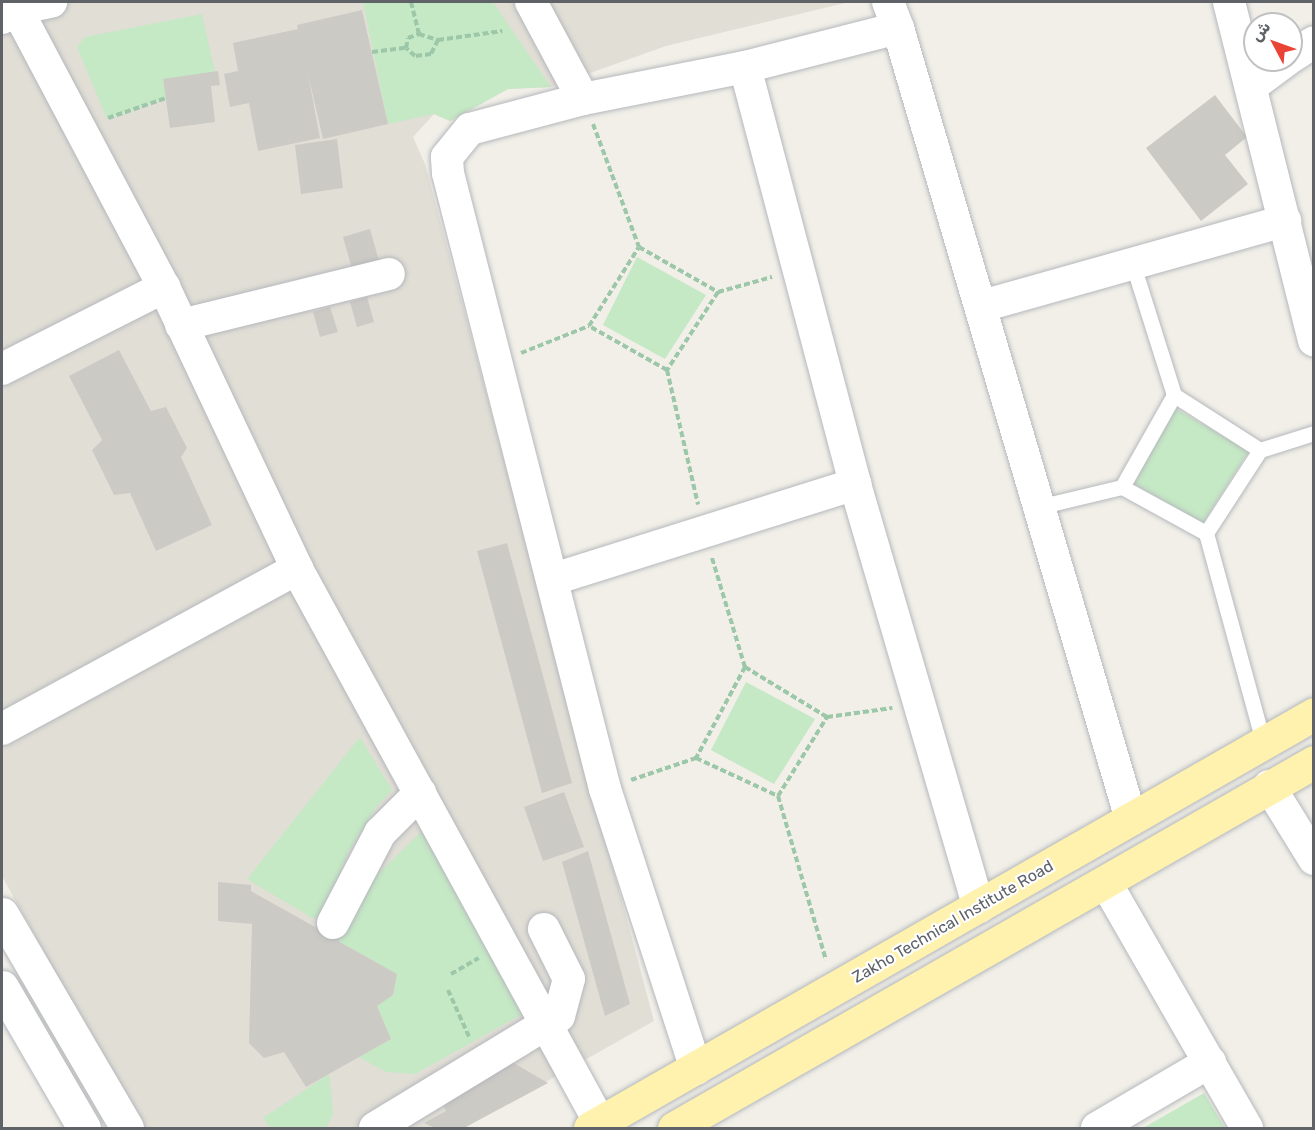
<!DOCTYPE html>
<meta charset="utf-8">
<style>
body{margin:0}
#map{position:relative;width:1315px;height:1130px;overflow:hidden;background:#f1efe8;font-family:Rubik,Cairo,sans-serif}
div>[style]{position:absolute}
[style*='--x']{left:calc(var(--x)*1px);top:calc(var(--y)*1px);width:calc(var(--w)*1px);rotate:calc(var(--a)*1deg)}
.education>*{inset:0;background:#e1ded6}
.green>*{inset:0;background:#c5e8c5}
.building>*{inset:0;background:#cccac5}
.path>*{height:4px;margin-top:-2px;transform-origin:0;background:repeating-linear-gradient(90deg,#9cc7a9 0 6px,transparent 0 9px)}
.roads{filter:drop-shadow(0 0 2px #b5b8bc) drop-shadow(0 0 2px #b5b8bc)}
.lane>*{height:15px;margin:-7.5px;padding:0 7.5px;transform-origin:7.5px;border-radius:7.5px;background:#fff}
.street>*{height:32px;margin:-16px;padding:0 16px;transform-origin:16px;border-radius:16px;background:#fff}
.secondary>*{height:33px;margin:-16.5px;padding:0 16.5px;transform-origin:16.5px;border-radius:16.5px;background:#fff}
.primary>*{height:33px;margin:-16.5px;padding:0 16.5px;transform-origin:16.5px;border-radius:16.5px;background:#fff2af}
span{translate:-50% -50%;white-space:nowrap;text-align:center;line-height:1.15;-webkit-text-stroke:4.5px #fff;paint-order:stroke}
.street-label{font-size:16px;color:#5f6368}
.frame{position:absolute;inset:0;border:3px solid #5f6368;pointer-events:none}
.north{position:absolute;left:1243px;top:12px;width:60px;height:60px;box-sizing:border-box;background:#fff;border:2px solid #bfc1c3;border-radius:50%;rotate:311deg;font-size:16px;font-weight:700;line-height:24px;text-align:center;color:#5f6368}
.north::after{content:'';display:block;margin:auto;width:21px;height:27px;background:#ea4335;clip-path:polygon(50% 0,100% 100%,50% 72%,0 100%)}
</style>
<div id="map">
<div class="education">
<div style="clip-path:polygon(2px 2px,849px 2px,666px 46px,551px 87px,508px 89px,450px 121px,434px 114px,413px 137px,425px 164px,654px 1021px,464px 1128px,141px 1128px,2px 876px)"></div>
</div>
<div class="green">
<div style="clip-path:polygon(363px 2px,493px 2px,551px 87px,508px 89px,450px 121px,434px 114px,388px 124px)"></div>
<div style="clip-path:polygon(202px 14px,215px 72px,163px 80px,166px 98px,107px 119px,77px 47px,85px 37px)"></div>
<div style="clip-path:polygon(637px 257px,706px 295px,665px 359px,603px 325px)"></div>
<div style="clip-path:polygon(1175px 408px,1249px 451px,1203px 523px,1134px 484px)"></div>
<div style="clip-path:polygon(746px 682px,815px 719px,774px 784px,711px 750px)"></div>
<div style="clip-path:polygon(360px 737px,392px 790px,377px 806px,348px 853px,323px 917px,314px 919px,247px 879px)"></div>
<div style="clip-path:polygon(421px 832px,526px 1012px,415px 1074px,386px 1072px,359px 1057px,391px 1039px,377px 1006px,393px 995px,397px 974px,338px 941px,375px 877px)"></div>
<div style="clip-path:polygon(329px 1074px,333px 1114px,326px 1128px,270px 1128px,263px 1118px)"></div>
<div style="clip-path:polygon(1204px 1093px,1225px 1128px,1143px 1128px)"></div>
</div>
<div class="building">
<div style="clip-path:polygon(362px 10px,388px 124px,323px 139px,308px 74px,320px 138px,258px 151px,249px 103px,230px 107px,224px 74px,238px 71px,233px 43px,298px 29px,297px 25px)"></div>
<div style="clip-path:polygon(218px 71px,220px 85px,211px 86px,215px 122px,170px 128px,163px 79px)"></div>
<div style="clip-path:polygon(1215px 95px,1247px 137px,1225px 155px,1248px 184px,1201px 221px,1146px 148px)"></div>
<div style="clip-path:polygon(337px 139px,343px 188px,301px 194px,295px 145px)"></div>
<div style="clip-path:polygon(370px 229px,379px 261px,352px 269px,343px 237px)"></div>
<div style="clip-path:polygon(367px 297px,374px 322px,357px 327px,350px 302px)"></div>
<div style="clip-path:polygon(330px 307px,338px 332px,320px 337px,313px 312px)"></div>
<div style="clip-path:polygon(119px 350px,151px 411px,166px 407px,187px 448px,181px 457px,212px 525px,156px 551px,130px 493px,114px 495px,92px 450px,102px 440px,69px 376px)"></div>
<div style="clip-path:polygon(507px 543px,572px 783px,542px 793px,477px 551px)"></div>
<div style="clip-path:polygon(564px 792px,584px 847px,543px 861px,524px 807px)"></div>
<div style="clip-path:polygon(588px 851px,630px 1004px,605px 1016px,562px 862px)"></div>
<div style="clip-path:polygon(218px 882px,251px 885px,251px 891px,315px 927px,323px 917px,347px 932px,338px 941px,397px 974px,393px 995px,377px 1006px,391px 1039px,306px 1087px,284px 1052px,264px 1058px,249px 1043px,252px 924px,218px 921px)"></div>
<div style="clip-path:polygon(512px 1062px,548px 1083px,464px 1128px,435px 1128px,424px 1123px,446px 1111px,441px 1101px)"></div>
</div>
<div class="path">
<div style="--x:411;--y:2;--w:33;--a:76"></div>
<div style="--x:419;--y:34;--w:20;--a:18"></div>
<div style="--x:438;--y:40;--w:16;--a:117"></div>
<div style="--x:431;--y:54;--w:16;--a:173"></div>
<div style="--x:415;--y:56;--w:12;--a:-138"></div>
<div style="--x:406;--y:48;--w:10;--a:-79"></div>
<div style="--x:408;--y:38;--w:12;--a:-20"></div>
<div style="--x:438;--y:40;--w:65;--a:-8"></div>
<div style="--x:372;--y:52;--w:34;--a:-7"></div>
<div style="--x:108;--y:118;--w:61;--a:-19"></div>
<div style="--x:593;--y:124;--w:131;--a:69.5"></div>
<div style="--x:718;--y:292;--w:56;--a:-15.5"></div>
<div style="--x:521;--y:353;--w:73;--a:-21.7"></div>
<div style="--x:589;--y:326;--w:93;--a:-57.7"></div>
<div style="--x:639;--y:247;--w:91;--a:29.7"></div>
<div style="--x:718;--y:292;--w:93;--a:123.2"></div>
<div style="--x:667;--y:370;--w:90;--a:-150.6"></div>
<div style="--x:667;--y:370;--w:138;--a:77"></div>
<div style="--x:712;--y:558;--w:114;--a:73.2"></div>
<div style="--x:745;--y:667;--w:103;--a:118.3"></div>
<div style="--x:696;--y:758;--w:90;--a:24.9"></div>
<div style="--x:778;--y:796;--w:93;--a:-58.2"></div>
<div style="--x:827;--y:717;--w:96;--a:-148.6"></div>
<div style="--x:827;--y:717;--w:66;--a:-7.9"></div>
<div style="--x:631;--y:780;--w:69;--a:-18.7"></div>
<div style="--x:778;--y:796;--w:171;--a:73.7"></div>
<div style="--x:451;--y:974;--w:32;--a:-30"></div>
<div style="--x:448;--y:990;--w:54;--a:65.8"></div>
</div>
<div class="roads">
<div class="lane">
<div style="--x:1133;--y:265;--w:136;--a:72.5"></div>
<div style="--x:1174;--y:395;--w:102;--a:32.6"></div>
<div style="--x:1260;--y:450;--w:99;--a:123"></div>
<div style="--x:1206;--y:533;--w:220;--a:74.7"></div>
<div style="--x:1174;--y:395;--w:106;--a:119.5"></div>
<div style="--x:1122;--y:487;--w:96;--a:28.7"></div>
<div style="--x:1260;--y:450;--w:57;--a:-17.5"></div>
<div style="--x:1038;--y:507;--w:86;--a:-13.4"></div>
</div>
<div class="street">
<div style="--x:13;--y:2;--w:323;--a:62.1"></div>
<div style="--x:164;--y:287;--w:312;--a:64.7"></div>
<div style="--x:297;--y:569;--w:631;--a:61.32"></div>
<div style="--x:531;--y:2;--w:110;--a:61.8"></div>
<div style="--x:888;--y:2;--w:28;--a:69"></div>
<div style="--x:1229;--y:2;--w:349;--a:75.9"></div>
<div style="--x:2;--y:18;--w:17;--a:-31"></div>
<div style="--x:17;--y:9;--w:35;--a:-12"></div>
<div style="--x:1291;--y:57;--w:27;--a:-33"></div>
<div style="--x:745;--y:67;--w:431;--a:75.2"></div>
<div style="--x:855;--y:484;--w:441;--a:73.7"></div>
<div style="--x:1252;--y:86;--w:44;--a:-36.6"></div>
<div style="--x:982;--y:306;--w:315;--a:-15.7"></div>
<div style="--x:181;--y:325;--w:214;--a:-13.8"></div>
<div style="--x:2;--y:369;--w:182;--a:-26.8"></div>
<div style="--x:554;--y:579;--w:316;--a:-17.5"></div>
<div style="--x:2;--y:729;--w:336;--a:-28.5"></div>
<div style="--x:1269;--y:786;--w:86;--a:58.3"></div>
<div style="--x:1106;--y:883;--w:283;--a:60.1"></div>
<div style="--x:333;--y:923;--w:102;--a:-62.4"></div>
<div style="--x:380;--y:833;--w:57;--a:-45"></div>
<div style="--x:696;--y:1069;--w:294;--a:-108"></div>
<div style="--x:605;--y:789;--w:636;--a:-104.3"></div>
<div style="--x:448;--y:173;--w:16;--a:-94"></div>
<div style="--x:447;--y:157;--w:36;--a:-51"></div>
<div style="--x:470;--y:129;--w:117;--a:-14.9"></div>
<div style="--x:583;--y:99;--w:165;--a:-11.2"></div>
<div style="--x:745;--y:67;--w:158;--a:-14.3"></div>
<div style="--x:898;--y:28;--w:825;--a:73.59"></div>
<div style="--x:375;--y:1128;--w:215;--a:-31.3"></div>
<div style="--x:559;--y:1016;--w:38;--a:-75"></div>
<div style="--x:569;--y:979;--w:56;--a:-116.6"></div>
<div style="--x:1097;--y:1128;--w:131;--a:-30.3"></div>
</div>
<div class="secondary">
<div style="--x:2;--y:914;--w:248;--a:59.7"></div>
<div style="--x:2;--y:987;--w:163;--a:59.8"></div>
</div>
<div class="primary">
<div style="--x:590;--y:1128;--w:834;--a:-29.76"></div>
<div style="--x:674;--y:1128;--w:737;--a:-29.76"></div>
</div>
</div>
<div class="street-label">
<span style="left:953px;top:922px;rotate:-30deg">Zakho Technical Institute Road</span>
</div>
<div class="frame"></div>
<div class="north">ش</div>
</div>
